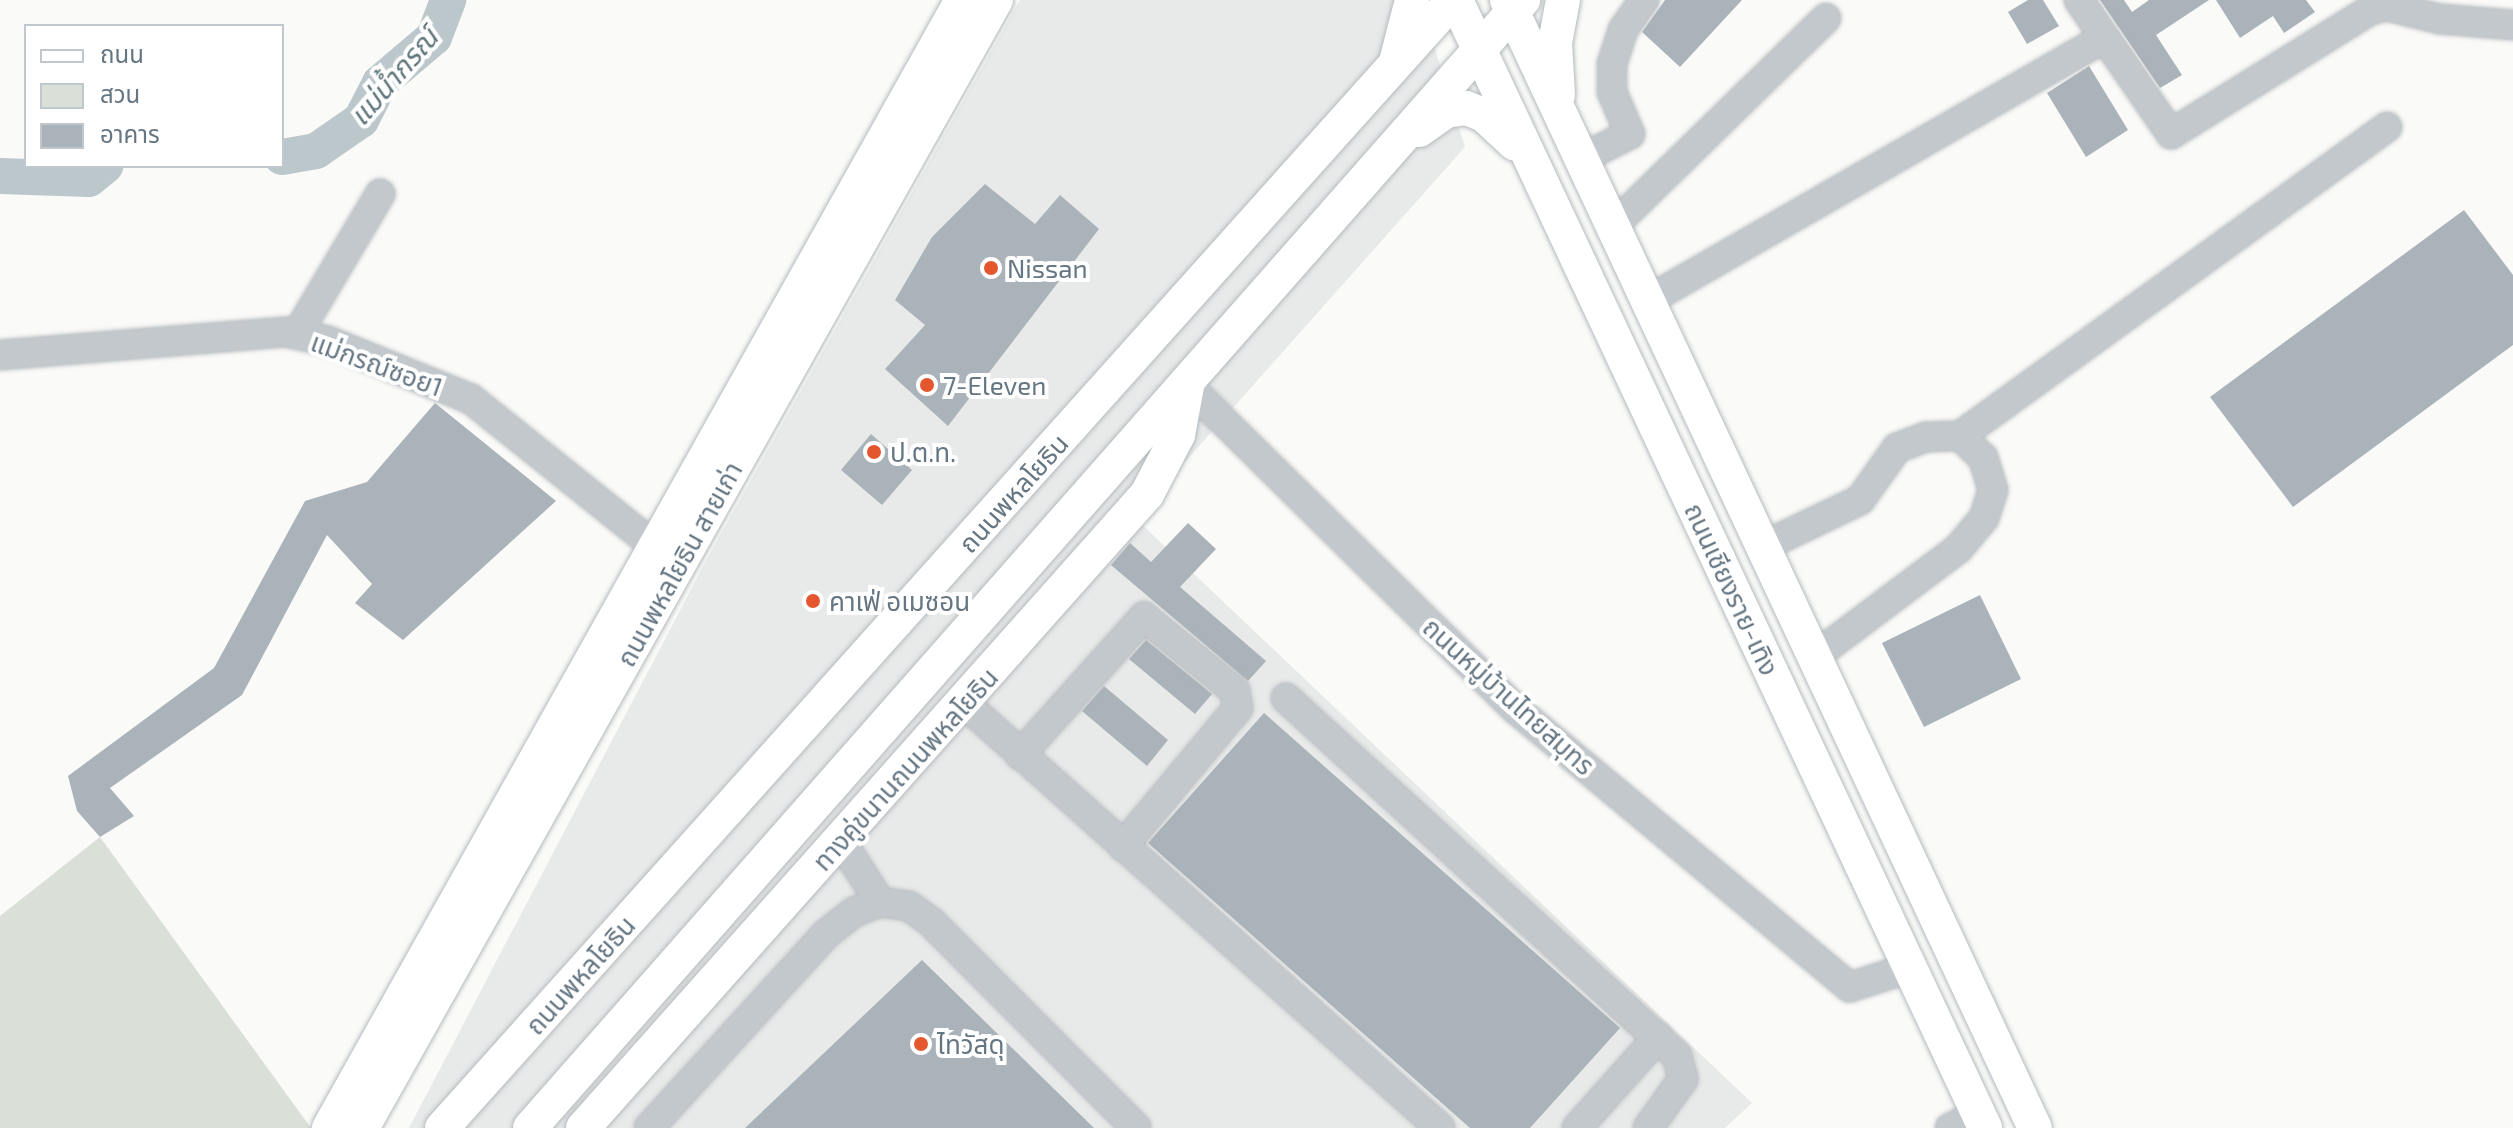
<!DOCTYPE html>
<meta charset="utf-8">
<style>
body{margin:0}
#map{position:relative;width:2513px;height:1128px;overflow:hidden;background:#fafaf8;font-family:"Exo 2","Noto Sans Thai",sans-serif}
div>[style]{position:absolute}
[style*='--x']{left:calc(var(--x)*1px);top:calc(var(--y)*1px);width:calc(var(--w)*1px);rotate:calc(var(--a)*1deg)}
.built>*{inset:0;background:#e8e9e9}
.green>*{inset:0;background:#dadfd7}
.river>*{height:36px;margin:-18px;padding:0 18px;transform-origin:18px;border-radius:18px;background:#bbc7cb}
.building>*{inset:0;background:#aab3b9}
.roads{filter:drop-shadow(0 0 2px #b5babe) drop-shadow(0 0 2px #b5babe)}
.minor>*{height:28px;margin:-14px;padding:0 14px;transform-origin:14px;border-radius:14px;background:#c3c8cc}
.major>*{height:34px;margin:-17px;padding:0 17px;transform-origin:17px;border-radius:17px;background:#fff}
.dots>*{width:22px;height:22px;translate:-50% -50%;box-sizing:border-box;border:4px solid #fff;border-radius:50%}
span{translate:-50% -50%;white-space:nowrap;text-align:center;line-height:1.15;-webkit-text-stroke:8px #fff;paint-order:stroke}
.poi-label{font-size:26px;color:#657683}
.left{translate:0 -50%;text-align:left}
.street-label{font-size:26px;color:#657683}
.water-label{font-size:28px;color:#60757c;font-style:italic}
.legend{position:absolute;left:24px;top:24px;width:260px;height:144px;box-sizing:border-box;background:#fff;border:2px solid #c1c8cd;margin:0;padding:10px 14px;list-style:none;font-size:24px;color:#657683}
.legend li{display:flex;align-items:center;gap:16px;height:40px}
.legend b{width:40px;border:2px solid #c1c8cd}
</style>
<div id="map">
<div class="built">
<div style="clip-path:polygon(1020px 0,1420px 0,1465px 147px,1135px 518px,1752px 1103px,1725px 1128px,409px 1128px,708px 557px)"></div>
</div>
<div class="green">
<div style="clip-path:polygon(100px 837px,311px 1128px,0 1128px,0 916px)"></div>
</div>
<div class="river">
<div style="--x:282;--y:157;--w:35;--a:-10"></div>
<div style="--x:316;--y:151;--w:55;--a:-34.6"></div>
<div style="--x:361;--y:120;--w:42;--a:-62.8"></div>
<div style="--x:380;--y:83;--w:71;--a:-40.4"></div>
<div style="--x:434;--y:37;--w:40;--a:-69"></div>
<div style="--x:0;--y:176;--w:89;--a:1.9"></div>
<div style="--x:89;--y:179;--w:21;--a:-39"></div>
</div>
<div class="building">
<div style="clip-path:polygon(1665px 0,1742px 0,1680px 67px,1642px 32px)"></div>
<div style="clip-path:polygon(2028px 0,2043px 0,2059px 26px,2027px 44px,2008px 12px)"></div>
<div style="clip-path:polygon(2100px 0,2124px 0,2132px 12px,2149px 0,2209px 0,2156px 35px,2182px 75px,2160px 88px)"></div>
<div style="clip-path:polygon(2216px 0,2306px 0,2315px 12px,2284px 33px,2273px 16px,2240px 38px)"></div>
<div style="clip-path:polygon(2089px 66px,2128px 130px,2086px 157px,2047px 93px)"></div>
<div style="clip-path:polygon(985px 184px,1035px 224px,1060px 195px,1099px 229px,948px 426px,885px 369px,925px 325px,895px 300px,932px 237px)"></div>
<div style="clip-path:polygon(2464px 210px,2513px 275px,2513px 345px,2293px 507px,2210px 397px)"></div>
<div style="clip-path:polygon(435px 403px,556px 501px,403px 640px,355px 603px,372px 584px,327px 535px,242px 695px,110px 788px,134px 816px,100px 837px,77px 811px,68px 776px,214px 668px,305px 501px,367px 482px)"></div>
<div style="clip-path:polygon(871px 434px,912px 470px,882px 505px,841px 470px)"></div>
<div style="clip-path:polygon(1188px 523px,1216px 549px,1180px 587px,1266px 661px,1248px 681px,1111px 565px,1130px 543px,1151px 562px)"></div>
<div style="clip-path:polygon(1980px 595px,2021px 679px,1924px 727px,1882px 643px)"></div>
<div style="clip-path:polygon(1146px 640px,1212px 694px,1195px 714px,1129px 659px)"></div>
<div style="clip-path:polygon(1104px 686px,1168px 740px,1147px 766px,1082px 711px)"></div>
<div style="clip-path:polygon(1264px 713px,1620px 1028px,1530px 1128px,1470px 1128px,1148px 843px)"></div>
<div style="clip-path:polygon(922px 960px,1094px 1128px,745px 1128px)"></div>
</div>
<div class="roads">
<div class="minor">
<div style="--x:2079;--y:0;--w:163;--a:55.5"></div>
<div style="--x:2171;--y:134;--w:234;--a:-31.9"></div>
<div style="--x:2370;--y:10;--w:17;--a:-13"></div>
<div style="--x:2387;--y:6;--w:55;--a:13.8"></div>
<div style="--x:2440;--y:19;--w:73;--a:4.7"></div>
<div style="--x:1581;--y:159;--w:55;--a:-27"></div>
<div style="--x:1630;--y:134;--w:46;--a:-113.2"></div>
<div style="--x:1612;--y:92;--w:28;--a:-90"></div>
<div style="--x:1612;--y:64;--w:36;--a:-72"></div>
<div style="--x:1623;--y:30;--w:37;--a:-55"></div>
<div style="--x:1612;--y:227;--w:299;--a:-44.3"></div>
<div style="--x:1647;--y:301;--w:527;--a:-29.92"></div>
<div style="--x:297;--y:334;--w:163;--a:-59.3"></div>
<div style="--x:0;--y:355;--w:286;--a:-4.6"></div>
<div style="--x:285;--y:332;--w:44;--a:11.8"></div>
<div style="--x:328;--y:341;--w:154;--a:22.1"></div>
<div style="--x:471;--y:399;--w:256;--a:38.7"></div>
<div style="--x:1187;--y:385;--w:463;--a:44.6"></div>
<div style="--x:1517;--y:710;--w:433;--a:39.8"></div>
<div style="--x:1850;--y:987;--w:63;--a:-17.6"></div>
<div style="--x:1762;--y:547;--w:109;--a:-25.6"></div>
<div style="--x:1860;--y:500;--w:64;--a:-54.6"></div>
<div style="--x:1897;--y:448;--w:31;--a:-21"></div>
<div style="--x:1926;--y:437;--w:34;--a:-2"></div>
<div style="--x:1960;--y:436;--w:527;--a:-35.89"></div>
<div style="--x:1814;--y:657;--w:180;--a:-36.9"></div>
<div style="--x:1958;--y:549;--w:40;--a:-50"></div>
<div style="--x:1984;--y:518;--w:29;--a:-72"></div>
<div style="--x:1993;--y:490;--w:34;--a:-107"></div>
<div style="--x:1983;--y:458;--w:32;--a:-136"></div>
<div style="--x:1286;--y:698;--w:530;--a:42.48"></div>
<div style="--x:1677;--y:1056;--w:24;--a:75"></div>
<div style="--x:1683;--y:1079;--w:60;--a:125.5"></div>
<div style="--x:964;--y:703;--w:638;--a:41.76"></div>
<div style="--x:1020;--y:755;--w:186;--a:-48.1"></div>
<div style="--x:1144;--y:617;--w:117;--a:39.1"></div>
<div style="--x:1235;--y:691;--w:17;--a:80"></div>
<div style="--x:1238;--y:708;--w:180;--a:129.8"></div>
<div style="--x:841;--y:841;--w:72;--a:57.4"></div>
<div style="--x:649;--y:1128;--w:263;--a:-47.6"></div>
<div style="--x:826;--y:934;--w:36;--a:-38"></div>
<div style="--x:854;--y:912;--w:28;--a:-21"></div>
<div style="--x:880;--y:902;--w:29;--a:8"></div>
<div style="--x:909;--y:906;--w:29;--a:36"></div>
<div style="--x:932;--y:923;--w:289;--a:45.1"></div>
<div style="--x:1577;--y:1128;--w:122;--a:-48.3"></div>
<div style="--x:1950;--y:1128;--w:32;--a:-26"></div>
</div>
<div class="major">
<div style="--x:1456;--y:0;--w:1246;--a:64.87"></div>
<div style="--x:1507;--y:0;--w:1245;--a:64.92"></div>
<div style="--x:1397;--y:58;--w:60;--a:-75.5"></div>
<div style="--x:1558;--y:95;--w:52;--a:-93.3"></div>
<div style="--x:1555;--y:43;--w:44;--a:-79.5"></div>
<div style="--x:1419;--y:130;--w:33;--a:-35"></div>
<div style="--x:1446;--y:111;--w:20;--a:-9"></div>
<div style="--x:1466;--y:108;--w:19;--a:21"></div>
<div style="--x:1484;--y:115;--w:42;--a:43.1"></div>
<div style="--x:329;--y:1128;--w:1293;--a:-60.7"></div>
<div style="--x:362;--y:1128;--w:1294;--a:-60.66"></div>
<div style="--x:442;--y:1128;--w:1515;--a:-48.13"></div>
<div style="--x:530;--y:1128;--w:1503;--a:-48.64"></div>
<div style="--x:583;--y:1128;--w:849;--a:-48.34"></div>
<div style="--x:1147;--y:494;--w:67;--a:-62.3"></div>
<div style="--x:1178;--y:435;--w:50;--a:-79.6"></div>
</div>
</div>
<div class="dots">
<div style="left:991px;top:268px;background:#e4572e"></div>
<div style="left:927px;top:385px;background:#e4572e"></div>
<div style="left:874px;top:452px;background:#e4572e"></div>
<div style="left:813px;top:601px;background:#e4572e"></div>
<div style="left:921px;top:1044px;background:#e4572e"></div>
</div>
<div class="poi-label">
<span class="left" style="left:1007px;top:268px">Nissan</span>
<span class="left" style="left:943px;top:385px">7-Eleven</span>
<span class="left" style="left:890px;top:452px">ป.ต.ท.</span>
<span class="left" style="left:829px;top:601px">คาเฟ่ อเมซอน</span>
<span class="left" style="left:937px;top:1044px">ไทวัสดุ</span>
</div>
<div class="street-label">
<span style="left:377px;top:364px;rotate:20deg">แม่กรณ์ซอย1</span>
<span style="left:1013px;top:493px;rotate:-48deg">ถนนพหลโยธิน</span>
<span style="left:679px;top:564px;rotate:-61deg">ถนนพหลโยธิน สายเก่า</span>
<span style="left:1732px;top:589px;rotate:65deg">ถนนเชียงราย-เทิง</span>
<span style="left:1509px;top:696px;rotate:42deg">ถนนหมู่บ้านไทยสมุทร</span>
<span style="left:905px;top:769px;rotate:-48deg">ทางคู่ขนานถนนพหลโยธิน</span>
<span style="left:580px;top:975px;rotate:-48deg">ถนนพหลโยธิน</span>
</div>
<div class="water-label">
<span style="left:393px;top:76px;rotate:-49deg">แม่น้ำกรณ์</span>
</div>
<ul class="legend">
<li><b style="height:10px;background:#fff"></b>ถนน</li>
<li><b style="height:22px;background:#dadfd7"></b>สวน</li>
<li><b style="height:22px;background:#aab3b9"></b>อาคาร</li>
</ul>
</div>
